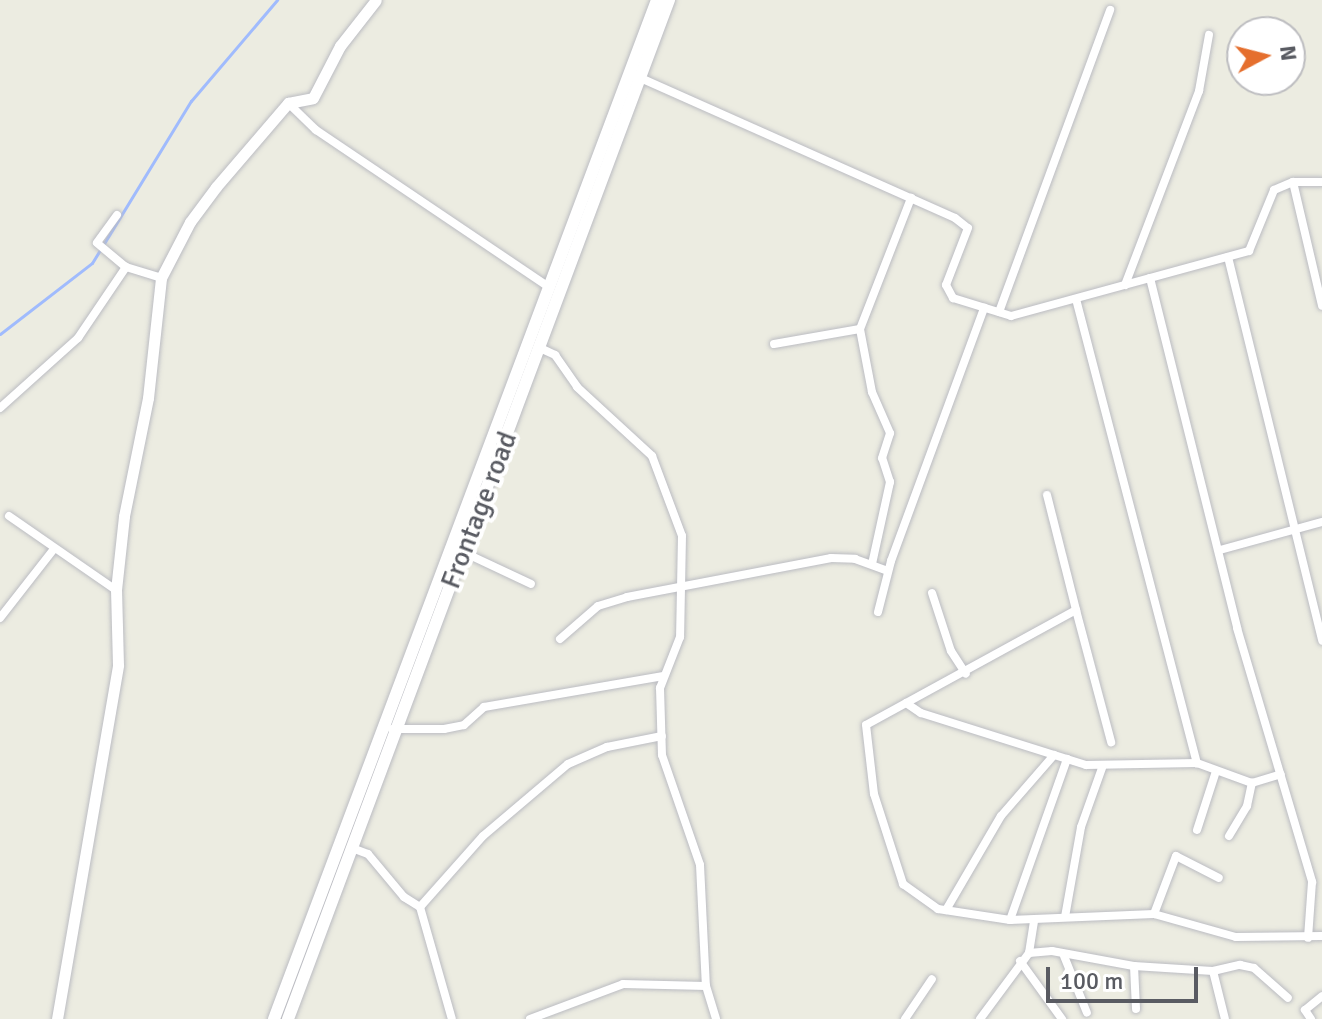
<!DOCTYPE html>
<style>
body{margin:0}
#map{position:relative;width:1322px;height:1019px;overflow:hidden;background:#ecece1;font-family:Signika,sans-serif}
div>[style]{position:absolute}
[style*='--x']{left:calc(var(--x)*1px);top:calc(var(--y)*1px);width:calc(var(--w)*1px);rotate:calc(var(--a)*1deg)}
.stream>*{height:3px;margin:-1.5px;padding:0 1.5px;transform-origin:1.5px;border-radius:1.5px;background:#a0bbfd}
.roads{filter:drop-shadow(0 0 2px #bbbcc2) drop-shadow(0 0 2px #bbbcc2)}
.minor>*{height:8px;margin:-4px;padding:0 4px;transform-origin:4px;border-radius:4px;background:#fff}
.tertiary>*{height:11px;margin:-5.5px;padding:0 5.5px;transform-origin:5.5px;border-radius:5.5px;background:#fff}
.secondary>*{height:12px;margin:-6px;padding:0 6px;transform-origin:6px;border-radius:6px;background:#fff}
span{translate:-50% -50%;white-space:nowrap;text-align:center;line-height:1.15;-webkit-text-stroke:8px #fff;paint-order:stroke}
.street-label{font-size:28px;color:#595b62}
.north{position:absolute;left:1226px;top:16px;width:80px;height:80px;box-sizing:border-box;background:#fff;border:2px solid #bdbdc0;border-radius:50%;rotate:83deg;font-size:22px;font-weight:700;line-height:32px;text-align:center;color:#595b62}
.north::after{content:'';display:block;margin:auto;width:28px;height:36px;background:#e56f2e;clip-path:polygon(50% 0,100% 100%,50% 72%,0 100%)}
.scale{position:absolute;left:1046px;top:967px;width:152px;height:36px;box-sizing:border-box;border:4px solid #595b62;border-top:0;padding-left:10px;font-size:24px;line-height:28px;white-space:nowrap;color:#595b62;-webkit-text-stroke:6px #fff;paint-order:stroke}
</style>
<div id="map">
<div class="stream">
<div style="--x:0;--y:334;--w:116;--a:-37.7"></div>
<div style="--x:92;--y:263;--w:190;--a:-58.6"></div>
<div style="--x:191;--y:101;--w:133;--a:-49.6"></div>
</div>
<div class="roads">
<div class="minor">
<div style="--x:636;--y:76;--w:349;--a:24"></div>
<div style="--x:955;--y:218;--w:16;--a:38"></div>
<div style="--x:968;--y:228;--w:61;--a:111.1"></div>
<div style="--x:946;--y:285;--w:15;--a:62"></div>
<div style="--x:953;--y:298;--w:61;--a:17.2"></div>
<div style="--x:1011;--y:316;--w:247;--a:-15.3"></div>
<div style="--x:1249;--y:251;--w:66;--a:-67.7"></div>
<div style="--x:1274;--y:190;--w:21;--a:-23"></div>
<div style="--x:1293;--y:182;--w:29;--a:0"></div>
<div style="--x:288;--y:103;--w:39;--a:44"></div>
<div style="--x:316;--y:130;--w:277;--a:34"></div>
<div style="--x:1293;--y:182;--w:127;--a:76.8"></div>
<div style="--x:117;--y:215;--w:34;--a:126"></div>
<div style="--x:97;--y:243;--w:38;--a:40"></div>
<div style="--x:1228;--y:257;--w:395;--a:76.2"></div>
<div style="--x:1150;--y:278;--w:361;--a:76"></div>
<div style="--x:1237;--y:628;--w:265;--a:73.5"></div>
<div style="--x:1312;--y:882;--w:56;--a:94.1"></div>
<div style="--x:1125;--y:285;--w:208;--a:-69.1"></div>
<div style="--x:1199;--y:91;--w:57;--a:-79.9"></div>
<div style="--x:1076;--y:299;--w:480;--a:75.4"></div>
<div style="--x:999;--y:312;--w:322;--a:-69.8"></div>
<div style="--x:774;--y:344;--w:87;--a:-9.9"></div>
<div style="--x:540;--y:348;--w:17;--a:25"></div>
<div style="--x:555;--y:355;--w:39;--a:55"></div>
<div style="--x:577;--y:387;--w:102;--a:42.6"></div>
<div style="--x:652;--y:456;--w:85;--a:69.4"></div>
<div style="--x:682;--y:536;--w:101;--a:91.1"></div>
<div style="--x:680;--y:637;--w:55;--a:111.4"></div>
<div style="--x:660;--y:688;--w:67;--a:88.3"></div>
<div style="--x:662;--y:755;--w:116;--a:70.9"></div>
<div style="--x:700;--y:865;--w:121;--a:87.2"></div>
<div style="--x:706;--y:986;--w:34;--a:73"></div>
<div style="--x:0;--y:408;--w:105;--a:-41.9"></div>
<div style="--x:78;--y:338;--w:86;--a:-55.9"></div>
<div style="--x:126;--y:267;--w:37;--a:17"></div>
<div style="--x:1047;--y:495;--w:119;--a:75.8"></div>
<div style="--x:1076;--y:610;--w:239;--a:151.3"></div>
<div style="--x:866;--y:725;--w:69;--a:83.4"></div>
<div style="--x:874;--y:794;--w:95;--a:72.1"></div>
<div style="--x:903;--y:884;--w:43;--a:35.5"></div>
<div style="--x:938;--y:909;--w:73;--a:8.7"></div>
<div style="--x:1010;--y:920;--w:144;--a:-2.4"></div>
<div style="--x:1154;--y:914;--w:85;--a:15.7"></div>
<div style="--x:1236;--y:937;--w:86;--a:-0.7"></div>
<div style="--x:9;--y:516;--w:130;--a:34.7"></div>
<div style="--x:1220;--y:550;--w:106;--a:-15.4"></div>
<div style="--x:463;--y:552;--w:75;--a:25.2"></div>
<div style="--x:872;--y:564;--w:84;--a:-77.6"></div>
<div style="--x:890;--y:482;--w:25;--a:-108"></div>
<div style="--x:882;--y:458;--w:26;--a:-72"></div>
<div style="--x:890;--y:433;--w:45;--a:-113.7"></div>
<div style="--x:872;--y:392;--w:64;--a:-100.8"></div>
<div style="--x:860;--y:329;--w:141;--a:-68.7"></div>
<div style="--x:932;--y:593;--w:61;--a:71.9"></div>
<div style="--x:951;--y:651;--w:27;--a:57"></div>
<div style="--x:1076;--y:610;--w:137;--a:75.1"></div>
<div style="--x:878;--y:612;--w:53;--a:-75.7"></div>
<div style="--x:891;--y:561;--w:270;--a:-69.8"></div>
<div style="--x:0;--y:618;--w:88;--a:-52"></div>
<div style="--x:560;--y:639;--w:50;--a:-41"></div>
<div style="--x:598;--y:606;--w:30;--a:-17"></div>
<div style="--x:627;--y:597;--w:208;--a:-10.8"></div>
<div style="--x:831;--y:558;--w:24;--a:2"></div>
<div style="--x:855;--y:559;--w:35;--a:20"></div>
<div style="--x:906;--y:703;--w:18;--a:34"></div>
<div style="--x:921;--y:713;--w:173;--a:17.5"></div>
<div style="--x:1086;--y:765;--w:111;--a:-1"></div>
<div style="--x:1197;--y:763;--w:59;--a:20"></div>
<div style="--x:1252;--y:783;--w:30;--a:-17"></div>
<div style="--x:392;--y:729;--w:52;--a:0"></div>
<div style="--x:444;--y:729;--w:20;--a:-11"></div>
<div style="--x:464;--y:725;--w:27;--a:-42"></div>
<div style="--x:484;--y:707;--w:182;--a:-9.8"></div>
<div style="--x:1197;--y:830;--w:62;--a:-72.1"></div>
<div style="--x:1229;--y:836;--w:35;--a:-59"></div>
<div style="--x:1247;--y:806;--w:24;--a:-78"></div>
<div style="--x:352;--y:848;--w:17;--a:21"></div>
<div style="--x:368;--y:854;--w:56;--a:50.1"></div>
<div style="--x:404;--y:897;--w:19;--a:32"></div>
<div style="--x:420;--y:907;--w:116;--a:74.1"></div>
<div style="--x:420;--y:907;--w:95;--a:-48.4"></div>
<div style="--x:483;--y:836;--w:111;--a:-40.3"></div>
<div style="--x:568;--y:764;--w:43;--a:-23.6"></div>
<div style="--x:607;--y:747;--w:56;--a:-11.3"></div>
<div style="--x:946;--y:910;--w:109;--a:-59.7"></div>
<div style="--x:1001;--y:816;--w:81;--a:-49"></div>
<div style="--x:1154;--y:914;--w:62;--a:-69.2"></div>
<div style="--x:1176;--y:856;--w:48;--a:27.1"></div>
<div style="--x:1065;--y:917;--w:91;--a:-79.9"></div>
<div style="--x:1081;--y:827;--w:63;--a:-70.4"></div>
<div style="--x:1010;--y:920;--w:171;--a:-70.5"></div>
<div style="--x:1029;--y:953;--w:23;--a:-5"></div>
<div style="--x:1052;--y:951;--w:83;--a:10.4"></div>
<div style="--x:1134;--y:966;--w:79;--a:3.6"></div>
<div style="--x:1213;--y:971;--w:28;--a:-13"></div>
<div style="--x:1240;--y:965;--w:14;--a:12"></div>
<div style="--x:1254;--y:968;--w:45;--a:41.4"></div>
<div style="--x:1064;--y:956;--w:61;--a:68"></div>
<div style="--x:1020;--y:961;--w:72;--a:54.1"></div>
<div style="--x:1134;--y:966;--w:43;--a:87.3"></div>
<div style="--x:1213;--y:971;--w:49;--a:76"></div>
<div style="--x:530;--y:1019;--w:99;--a:-20.6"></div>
<div style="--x:623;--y:984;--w:83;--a:1.4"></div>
<div style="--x:905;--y:1019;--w:48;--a:-56"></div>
<div style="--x:980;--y:1019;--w:82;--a:-53.4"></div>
<div style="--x:1029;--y:953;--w:32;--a:-81"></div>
<div style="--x:1311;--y:1019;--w:11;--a:-124"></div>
<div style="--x:1305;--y:1010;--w:22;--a:-39"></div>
</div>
<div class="tertiary">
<div style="--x:57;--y:1019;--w:359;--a:-80.2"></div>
<div style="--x:118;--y:665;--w:75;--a:-91.5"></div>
<div style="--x:116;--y:590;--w:74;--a:-83.8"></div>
<div style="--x:124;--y:516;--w:120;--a:-78.5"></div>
<div style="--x:148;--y:398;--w:121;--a:-83.8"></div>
<div style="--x:161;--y:278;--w:63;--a:-62.6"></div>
<div style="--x:190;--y:222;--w:44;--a:-53.4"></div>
<div style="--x:216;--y:187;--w:111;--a:-49.4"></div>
<div style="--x:288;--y:103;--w:25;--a:-11"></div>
<div style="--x:313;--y:98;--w:59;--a:-62.6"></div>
<div style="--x:340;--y:46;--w:58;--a:-52"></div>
</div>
<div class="secondary">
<div style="--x:274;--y:1019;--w:1089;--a:-69.4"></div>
<div style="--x:288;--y:1019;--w:1088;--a:-69.5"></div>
</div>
</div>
<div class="street-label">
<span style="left:479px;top:510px;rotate:-69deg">Frontage road</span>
</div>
<div class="north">N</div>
<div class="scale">100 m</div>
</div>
